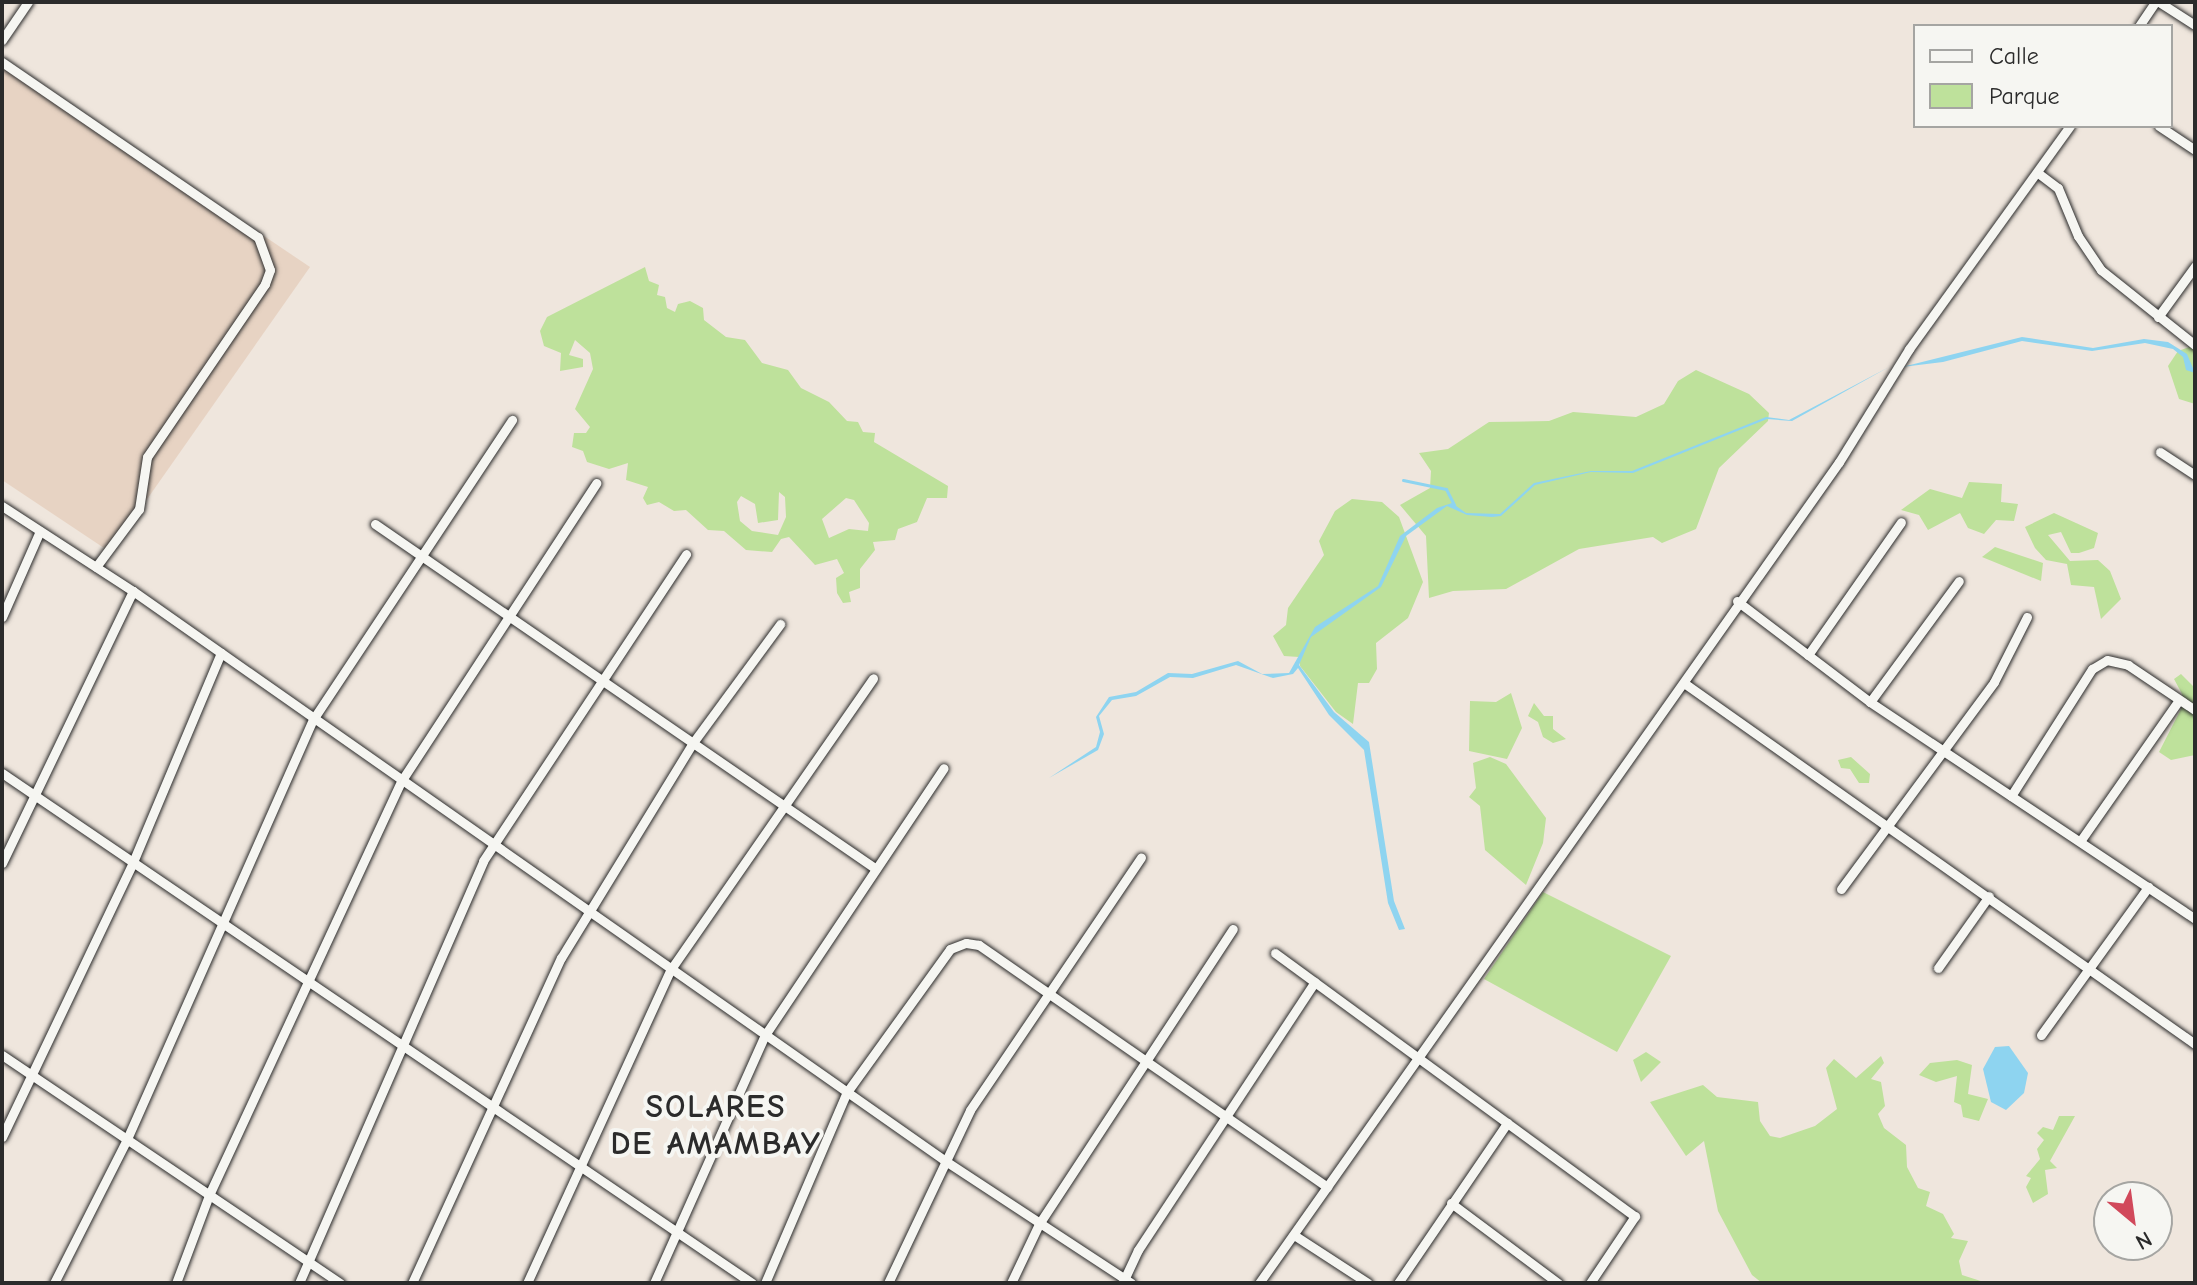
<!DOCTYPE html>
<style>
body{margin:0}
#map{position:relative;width:2197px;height:1285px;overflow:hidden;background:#efe6dd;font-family:"Comic Neue",sans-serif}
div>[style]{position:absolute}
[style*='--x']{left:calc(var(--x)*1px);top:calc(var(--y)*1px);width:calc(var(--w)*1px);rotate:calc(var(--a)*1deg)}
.built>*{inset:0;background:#e7d3c3}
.green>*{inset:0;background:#bee19b}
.water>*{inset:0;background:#8ed4f0}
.stream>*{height:3px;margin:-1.5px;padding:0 1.5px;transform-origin:1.5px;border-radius:1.5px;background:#8ed4f0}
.roads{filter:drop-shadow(0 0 2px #2b2b2b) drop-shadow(0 0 2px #2b2b2b)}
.street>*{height:9px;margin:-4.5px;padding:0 4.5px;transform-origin:4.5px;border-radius:4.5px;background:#f6f6f2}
span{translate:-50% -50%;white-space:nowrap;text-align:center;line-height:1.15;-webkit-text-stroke:8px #f6f6f2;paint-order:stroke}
.district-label{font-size:32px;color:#2b2b2b;font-weight:700;letter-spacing:2px}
.frame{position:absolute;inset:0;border:4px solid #2b2b2b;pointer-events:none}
.legend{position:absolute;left:1913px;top:24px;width:260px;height:104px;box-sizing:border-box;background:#f6f6f2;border:2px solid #a5a5a2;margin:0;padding:10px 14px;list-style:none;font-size:24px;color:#2b2b2b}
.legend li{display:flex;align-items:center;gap:16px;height:40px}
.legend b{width:40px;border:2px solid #a5a5a2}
.north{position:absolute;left:2093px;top:1181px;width:80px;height:80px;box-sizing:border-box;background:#f6f6f2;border:2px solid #a5a5a2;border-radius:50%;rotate:151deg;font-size:22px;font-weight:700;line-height:32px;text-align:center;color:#2b2b2b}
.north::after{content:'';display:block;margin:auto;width:28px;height:36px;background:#d1495b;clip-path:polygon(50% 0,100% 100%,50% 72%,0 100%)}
</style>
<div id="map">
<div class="built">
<div style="clip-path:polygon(2px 60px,310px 267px,110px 552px,2px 480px)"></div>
</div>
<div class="green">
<div style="clip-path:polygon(evenodd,645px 267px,649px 281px,659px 285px,657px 295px,665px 297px,667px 308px,675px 312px,678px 304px,690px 301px,703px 308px,704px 320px,726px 337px,745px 340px,762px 363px,788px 370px,801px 388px,829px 402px,847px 421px,858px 422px,863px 432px,875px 433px,874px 442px,948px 486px,947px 498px,927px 498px,917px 522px,898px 529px,895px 540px,873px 542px,875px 550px,860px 569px,860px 588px,849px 592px,851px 602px,843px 603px,837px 593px,836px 578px,844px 573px,837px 559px,815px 565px,789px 537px,781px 539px,772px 552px,746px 550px,724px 531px,708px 530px,686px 510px,674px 511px,659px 502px,647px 505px,643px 498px,648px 487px,626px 480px,628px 463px,609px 469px,587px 462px,583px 451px,572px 447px,574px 433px,586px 433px,590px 427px,575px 409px,593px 369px,590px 353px,575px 340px,569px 355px,583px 359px,583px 367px,560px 371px,561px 353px,544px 346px,540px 331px,547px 317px,645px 267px,779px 492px,785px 497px,786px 517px,778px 535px,752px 531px,740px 521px,737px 502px,741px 496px,755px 504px,758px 523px,778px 520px,779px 492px,645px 267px,846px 498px,854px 500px,869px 523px,868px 531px,849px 529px,829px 538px,822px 519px,846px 498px)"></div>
<div style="clip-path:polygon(2195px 345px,2195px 404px,2179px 399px,2168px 366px,2178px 351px)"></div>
<div style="clip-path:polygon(1696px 370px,1749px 394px,1769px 413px,1768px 421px,1719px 468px,1696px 529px,1662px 543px,1653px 537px,1579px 549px,1506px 589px,1453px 591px,1429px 598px,1426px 536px,1400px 505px,1430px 488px,1431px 471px,1419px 453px,1448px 449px,1489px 422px,1549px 421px,1573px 412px,1636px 417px,1664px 404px,1678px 381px)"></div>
<div style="clip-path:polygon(1969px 482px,2002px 484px,2001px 502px,2018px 504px,2014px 521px,1996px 520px,1984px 534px,1968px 528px,1960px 513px,1928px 530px,1919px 515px,1901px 510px,1930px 489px,1962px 498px)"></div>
<div style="clip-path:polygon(1352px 499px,1382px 502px,1399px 517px,1423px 582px,1408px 618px,1376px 643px,1377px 669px,1369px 683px,1358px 683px,1353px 724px,1336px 712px,1300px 666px,1299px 657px,1284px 656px,1273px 636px,1286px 625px,1288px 608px,1324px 555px,1319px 541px,1335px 511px)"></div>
<div style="clip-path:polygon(2054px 513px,2098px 533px,2094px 548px,2079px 553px,2071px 553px,2061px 532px,2048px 535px,2070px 561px,2098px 560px,2110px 571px,2121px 599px,2101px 619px,2094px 587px,2071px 585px,2067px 564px,2046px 560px,2035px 548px,2025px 527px)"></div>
<div style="clip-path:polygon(1995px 547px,2043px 563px,2041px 581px,1982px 557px)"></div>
<div style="clip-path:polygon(2181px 674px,2195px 688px,2195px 755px,2171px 760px,2159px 752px,2181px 709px,2182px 694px,2174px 679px)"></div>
<div style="clip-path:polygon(1511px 693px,1522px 728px,1507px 759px,1469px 751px,1470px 701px,1496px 702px)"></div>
<div style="clip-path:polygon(1534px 703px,1544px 716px,1553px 716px,1553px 729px,1566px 739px,1553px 743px,1543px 737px,1538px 722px,1528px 716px)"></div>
<div style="clip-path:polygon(1490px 757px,1506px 764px,1546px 818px,1543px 843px,1526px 885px,1485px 850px,1480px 806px,1469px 797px,1476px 788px,1473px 763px)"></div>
<div style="clip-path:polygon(1851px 757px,1870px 774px,1869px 783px,1859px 783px,1850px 769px,1841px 768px,1838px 760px)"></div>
<div style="clip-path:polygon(1543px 892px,1671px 956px,1617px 1052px,1484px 979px)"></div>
<div style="clip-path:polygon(1646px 1052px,1661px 1062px,1641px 1082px,1633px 1060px)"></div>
<div style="clip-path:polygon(1881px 1056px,1884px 1063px,1871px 1079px,1881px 1082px,1885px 1106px,1878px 1114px,1884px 1128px,1906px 1145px,1907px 1167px,1918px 1188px,1930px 1192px,1926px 1206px,1943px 1214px,1954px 1234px,1951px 1238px,1968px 1241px,1959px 1261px,1962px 1275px,1987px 1283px,1762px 1283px,1752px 1275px,1718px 1211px,1704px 1141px,1686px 1156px,1650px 1102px,1703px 1085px,1717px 1097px,1758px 1102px,1760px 1121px,1770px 1136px,1780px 1138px,1815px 1126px,1837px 1109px,1826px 1068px,1834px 1059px,1856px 1078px)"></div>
<div style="clip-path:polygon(1957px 1060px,1972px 1065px,1968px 1094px,1988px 1099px,1979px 1121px,1963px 1117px,1961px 1105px,1954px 1102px,1957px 1076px,1936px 1082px,1919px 1075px,1930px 1063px)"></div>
<div style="clip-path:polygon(2059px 1116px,2075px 1116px,2050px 1161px,2057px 1168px,2045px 1170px,2048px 1194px,2033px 1203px,2026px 1187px,2031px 1178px,2026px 1176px,2040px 1159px,2037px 1149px,2044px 1140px,2037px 1133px,2043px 1127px,2053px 1130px)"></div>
</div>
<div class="water">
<div style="clip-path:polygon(2022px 337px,2093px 348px,2144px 339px,2168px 342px,2187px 354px,2195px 373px,2186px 370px,2183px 357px,2173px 349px,2145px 343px,2092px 351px,2022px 341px,1943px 362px,1902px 367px)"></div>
<div style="clip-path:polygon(1889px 367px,1792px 421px,1767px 419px,1633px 473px,1591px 472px,1535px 485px,1501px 516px,1492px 517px,1467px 515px,1447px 506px,1406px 536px,1381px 587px,1311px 637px,1299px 665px,1334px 712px,1369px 742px,1394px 901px,1405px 929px,1399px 930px,1388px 903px,1364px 750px,1329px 715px,1298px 668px,1293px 674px,1273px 678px,1236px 665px,1193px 678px,1170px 677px,1136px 696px,1112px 700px,1099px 716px,1104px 734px,1098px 750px,1049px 778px,1096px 747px,1100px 732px,1096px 717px,1109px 697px,1136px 692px,1168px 673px,1192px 674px,1238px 661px,1262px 674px,1289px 673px,1315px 627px,1378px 586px,1400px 536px,1437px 508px,1452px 503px,1466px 513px,1500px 514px,1534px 483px,1591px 471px,1632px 471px,1766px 417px,1789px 420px)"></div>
<div style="clip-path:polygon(2009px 1046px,2028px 1073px,2024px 1093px,2006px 1110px,1991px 1102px,1983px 1069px,1995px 1047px)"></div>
</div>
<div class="stream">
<div style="--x:1403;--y:480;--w:44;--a:11.8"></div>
<div style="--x:1446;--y:489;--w:18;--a:63"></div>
</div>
<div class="roads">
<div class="street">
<div style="--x:2159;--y:2;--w:43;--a:32.6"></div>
<div style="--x:2139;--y:26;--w:29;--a:-56"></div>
<div style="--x:2;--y:40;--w:46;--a:-55.6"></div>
<div style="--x:2;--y:62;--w:310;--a:34.4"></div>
<div style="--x:258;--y:237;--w:35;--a:70"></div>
<div style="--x:270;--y:270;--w:15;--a:110"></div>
<div style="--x:265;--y:284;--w:209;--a:124.3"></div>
<div style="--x:147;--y:457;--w:53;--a:98.7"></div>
<div style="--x:139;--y:509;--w:72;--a:126.6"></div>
<div style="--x:2159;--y:126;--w:43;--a:33.7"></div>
<div style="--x:2038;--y:173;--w:25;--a:37"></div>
<div style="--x:2058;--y:188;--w:52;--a:67.4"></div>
<div style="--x:2078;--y:236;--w:41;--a:55.9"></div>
<div style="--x:2101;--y:270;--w:120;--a:38.6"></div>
<div style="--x:2158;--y:317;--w:63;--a:-54"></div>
<div style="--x:2160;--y:452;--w:42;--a:33.3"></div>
<div style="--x:2;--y:506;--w:156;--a:33"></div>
<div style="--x:133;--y:591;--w:991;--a:35.05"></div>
<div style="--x:944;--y:1160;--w:224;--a:33.3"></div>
<div style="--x:375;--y:524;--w:608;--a:34.55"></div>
<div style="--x:1737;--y:601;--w:167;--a:37.2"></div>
<div style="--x:1870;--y:702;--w:391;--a:33.7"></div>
<div style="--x:2;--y:617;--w:94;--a:-66.2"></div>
<div style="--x:1808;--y:655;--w:162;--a:-55"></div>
<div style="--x:1684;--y:683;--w:626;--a:35.24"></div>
<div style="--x:1870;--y:702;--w:150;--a:-53.7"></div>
<div style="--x:2;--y:773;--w:907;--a:34.22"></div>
<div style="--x:2011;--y:796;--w:151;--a:-57.5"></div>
<div style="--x:2092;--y:669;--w:17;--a:-31"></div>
<div style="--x:2107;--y:660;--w:22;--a:13"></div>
<div style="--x:2128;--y:665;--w:81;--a:33.9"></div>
<div style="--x:2081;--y:840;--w:171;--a:-55"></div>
<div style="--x:2;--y:863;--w:302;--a:-64.3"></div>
<div style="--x:1841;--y:889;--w:257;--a:-53.5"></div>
<div style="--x:1994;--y:682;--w:73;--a:-63.1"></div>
<div style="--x:1275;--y:953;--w:446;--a:36.2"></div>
<div style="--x:1635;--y:1216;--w:81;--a:123.9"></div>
<div style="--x:1938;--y:968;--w:88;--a:-54.7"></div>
<div style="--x:2041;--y:1035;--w:183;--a:-54.1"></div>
<div style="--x:2;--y:1055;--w:408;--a:34"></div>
<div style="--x:2;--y:1137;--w:305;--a:-64.5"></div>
<div style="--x:133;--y:862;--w:227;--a:-67.2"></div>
<div style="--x:1451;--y:1203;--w:134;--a:36.8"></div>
<div style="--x:1294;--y:1235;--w:88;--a:33"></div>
<div style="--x:1123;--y:1282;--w:35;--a:-65"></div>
<div style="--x:1138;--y:1250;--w:321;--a:-56.6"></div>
<div style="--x:54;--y:1283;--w:161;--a:-63.1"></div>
<div style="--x:127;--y:1139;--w:461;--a:-66.1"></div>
<div style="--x:314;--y:718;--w:358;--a:-56.4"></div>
<div style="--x:176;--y:1283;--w:94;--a:-69.4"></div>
<div style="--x:209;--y:1195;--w:458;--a:-65.1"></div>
<div style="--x:402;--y:780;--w:355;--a:-56.8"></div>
<div style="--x:299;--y:1283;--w:460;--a:-66.4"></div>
<div style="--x:483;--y:861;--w:368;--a:-56.5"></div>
<div style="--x:412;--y:1283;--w:358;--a:-65.4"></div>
<div style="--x:561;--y:958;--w:251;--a:-58.5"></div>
<div style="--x:692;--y:744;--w:149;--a:-53.7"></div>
<div style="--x:527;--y:1283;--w:345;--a:-65.4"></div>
<div style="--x:671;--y:969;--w:354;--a:-55.2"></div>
<div style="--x:654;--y:1283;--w:272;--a:-65.9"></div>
<div style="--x:765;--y:1035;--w:321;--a:-56.2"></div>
<div style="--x:765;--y:1283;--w:208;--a:-66.8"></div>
<div style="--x:847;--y:1092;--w:176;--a:-54.2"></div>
<div style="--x:950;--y:949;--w:17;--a:-21"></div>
<div style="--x:966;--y:943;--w:13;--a:9"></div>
<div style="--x:979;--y:945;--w:424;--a:34.8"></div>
<div style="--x:888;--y:1283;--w:191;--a:-64.6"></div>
<div style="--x:970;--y:1110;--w:305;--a:-55.9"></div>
<div style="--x:1011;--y:1283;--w:65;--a:-64.6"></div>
<div style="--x:1039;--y:1224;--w:353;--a:-56.7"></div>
<div style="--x:1259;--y:1283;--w:1005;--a:-54.76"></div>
<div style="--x:1839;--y:462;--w:133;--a:-58.2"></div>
<div style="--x:1909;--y:349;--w:275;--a:-54.2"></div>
<div style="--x:1398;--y:1283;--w:194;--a:-55.7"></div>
</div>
</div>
<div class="district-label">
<span style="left:716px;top:1126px">SOLARES<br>DE AMAMBAY</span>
</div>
<div class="frame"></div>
<ul class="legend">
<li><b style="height:10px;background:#f6f6f2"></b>Calle</li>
<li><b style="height:22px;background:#bee19b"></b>Parque</li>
</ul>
<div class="north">N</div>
</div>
